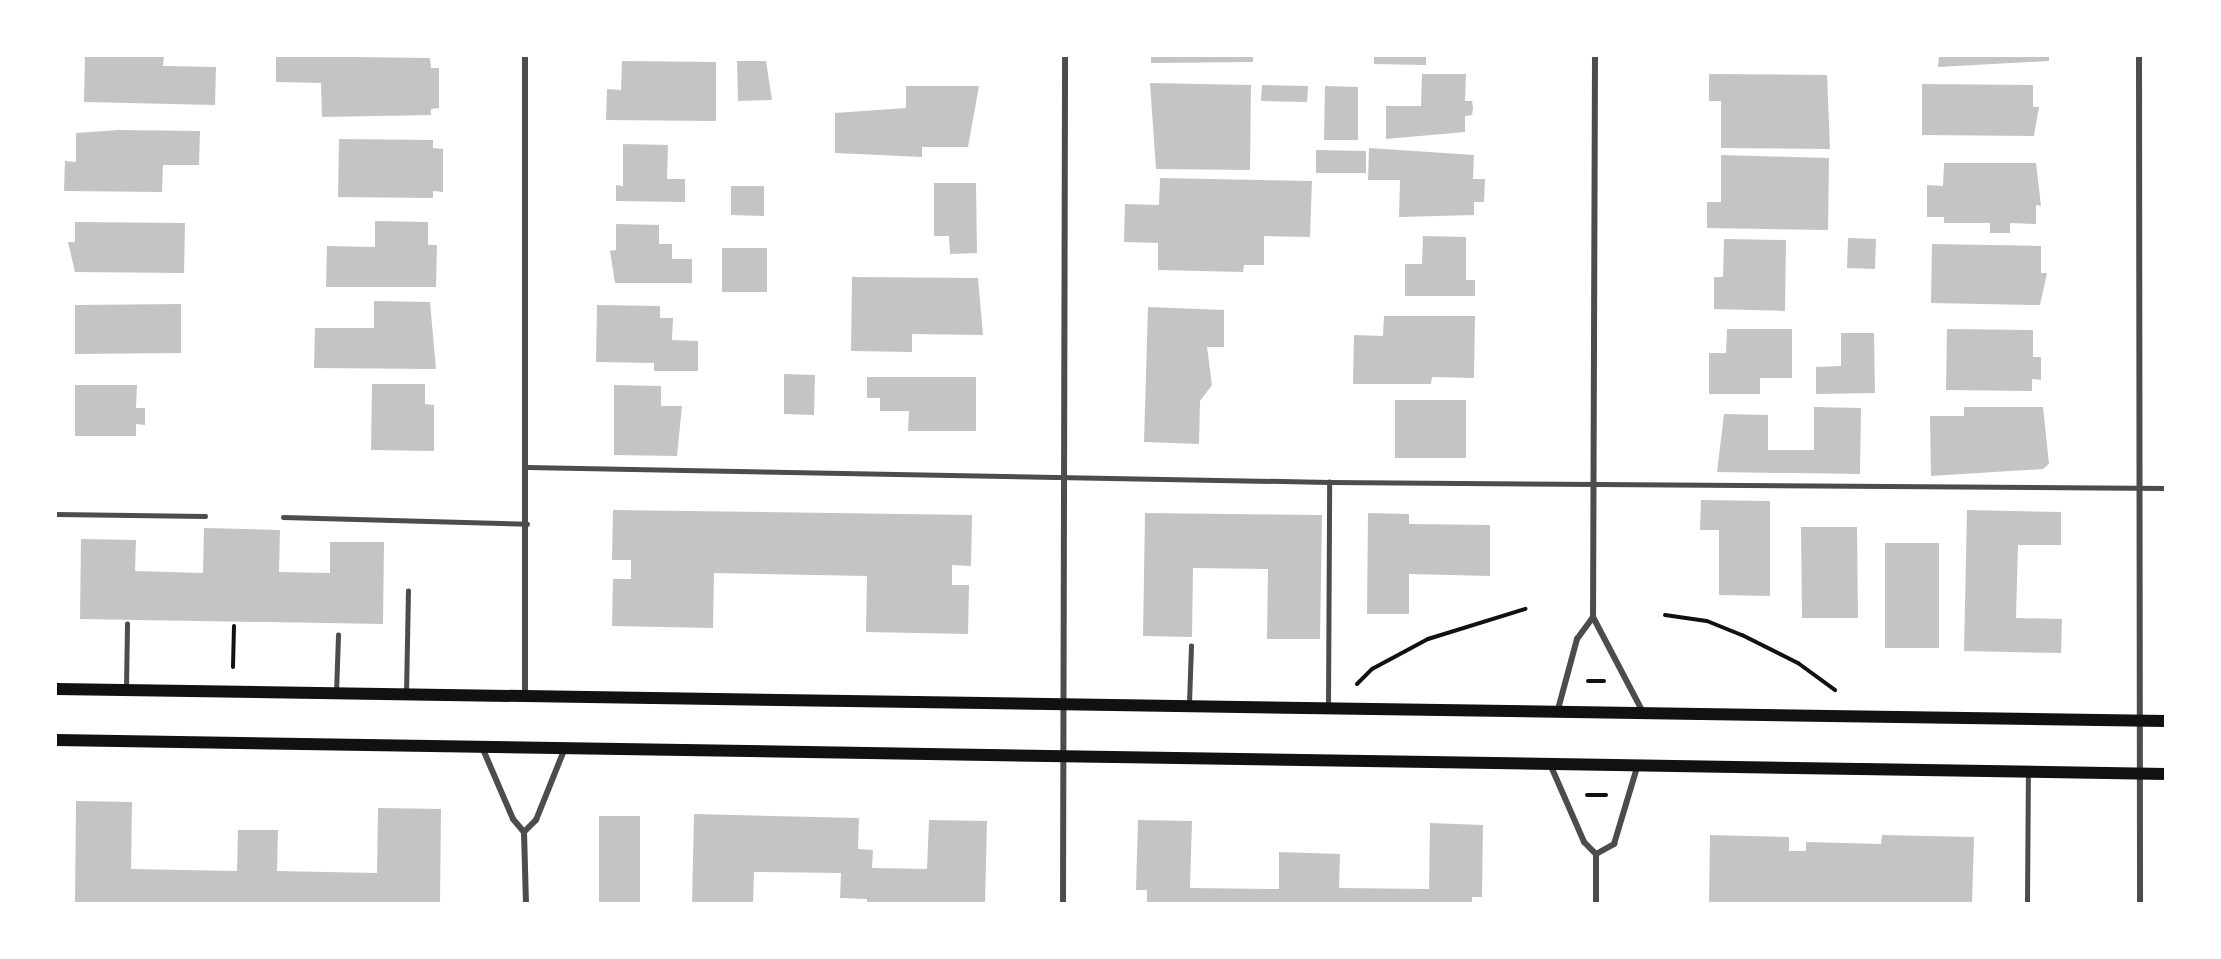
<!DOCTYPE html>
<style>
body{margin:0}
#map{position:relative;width:2221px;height:959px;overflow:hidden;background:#fff;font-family:"Noto Sans",sans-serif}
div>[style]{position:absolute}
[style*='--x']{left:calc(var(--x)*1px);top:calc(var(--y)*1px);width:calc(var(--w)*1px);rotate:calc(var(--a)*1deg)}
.building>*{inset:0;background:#c4c4c4}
.path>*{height:4px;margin:-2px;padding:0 2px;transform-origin:2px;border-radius:2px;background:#111}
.service>*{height:4.5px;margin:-2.25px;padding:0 2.25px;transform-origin:2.25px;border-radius:2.25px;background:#4c4c4c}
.minor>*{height:6px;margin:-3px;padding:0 3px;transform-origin:3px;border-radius:3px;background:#4c4c4c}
.secondary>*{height:12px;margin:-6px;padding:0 6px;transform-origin:6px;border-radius:6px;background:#111}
span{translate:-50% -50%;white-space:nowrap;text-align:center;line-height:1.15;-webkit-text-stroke:4.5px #fff;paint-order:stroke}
.frame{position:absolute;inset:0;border:57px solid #fff;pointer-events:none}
</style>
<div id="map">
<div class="building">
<div style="clip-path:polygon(85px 56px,164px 56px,163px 66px,216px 67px,215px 105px,84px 102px)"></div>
<div style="clip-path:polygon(276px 56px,430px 58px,431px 68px,439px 68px,439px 108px,431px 109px,431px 115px,322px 117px,321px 83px,276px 82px)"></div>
<div style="clip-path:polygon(1151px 56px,1253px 56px,1253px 62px,1151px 63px)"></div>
<div style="clip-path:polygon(1374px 56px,1426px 56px,1426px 65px,1374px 64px)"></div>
<div style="clip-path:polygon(1939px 56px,2049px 56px,2049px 61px,1938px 67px)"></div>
<div style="clip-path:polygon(622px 61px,716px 62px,716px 121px,606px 120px,607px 89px,621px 90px)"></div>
<div style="clip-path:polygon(737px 61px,766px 61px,772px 100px,738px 101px)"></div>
<div style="clip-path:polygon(1422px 74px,1466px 74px,1465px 101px,1472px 101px,1473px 108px,1472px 115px,1465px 116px,1465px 132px,1386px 139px,1386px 106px,1421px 106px)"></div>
<div style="clip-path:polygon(1709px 74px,1827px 75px,1830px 149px,1721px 148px,1721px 101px,1709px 101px)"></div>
<div style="clip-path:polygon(1150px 83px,1251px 85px,1250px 170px,1156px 169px)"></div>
<div style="clip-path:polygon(1922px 84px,2033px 85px,2033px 107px,2039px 107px,2034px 136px,1922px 135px)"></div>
<div style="clip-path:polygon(1262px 85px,1308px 86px,1307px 102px,1261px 101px)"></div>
<div style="clip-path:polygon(906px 86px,979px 86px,968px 147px,922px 147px,922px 157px,835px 153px,835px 113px,906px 108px)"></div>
<div style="clip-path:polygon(1325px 86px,1358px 87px,1358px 140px,1324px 140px)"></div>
<div style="clip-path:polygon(119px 130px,200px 131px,199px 165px,163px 165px,162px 192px,64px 191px,65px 161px,76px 162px,76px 133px)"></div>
<div style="clip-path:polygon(339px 139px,433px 140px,433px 148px,443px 149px,443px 192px,433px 191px,433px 198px,338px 197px)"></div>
<div style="clip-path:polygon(623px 144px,668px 145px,667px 179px,685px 179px,685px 202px,616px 201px,616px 185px,623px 186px)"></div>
<div style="clip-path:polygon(1369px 148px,1474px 155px,1473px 179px,1485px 179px,1484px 202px,1474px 202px,1474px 215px,1399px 217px,1400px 180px,1368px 180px)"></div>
<div style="clip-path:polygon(1316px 150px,1366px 151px,1366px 173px,1316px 173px)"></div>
<div style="clip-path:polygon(1721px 155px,1829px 158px,1828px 230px,1707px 228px,1707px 202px,1721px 202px)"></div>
<div style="clip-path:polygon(1944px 163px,2036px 163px,2041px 206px,2036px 205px,2036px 224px,2010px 223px,2010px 233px,1990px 233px,1990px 223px,1944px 223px,1944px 217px,1927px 217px,1927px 185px,1943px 186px)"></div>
<div style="clip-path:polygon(1160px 178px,1312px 181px,1310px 237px,1264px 236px,1264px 265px,1244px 265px,1243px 272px,1158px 270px,1158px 243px,1124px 242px,1125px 204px,1159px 205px)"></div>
<div style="clip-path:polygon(934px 183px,976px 183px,977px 253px,950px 254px,949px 236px,934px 236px)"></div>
<div style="clip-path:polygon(731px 186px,764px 186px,764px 216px,731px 215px)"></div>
<div style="clip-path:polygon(375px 221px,428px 222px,428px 245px,437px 245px,436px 287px,326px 287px,327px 246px,375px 247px)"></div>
<div style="clip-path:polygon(75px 222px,185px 223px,184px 273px,75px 272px,68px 242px,75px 242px)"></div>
<div style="clip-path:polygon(616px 224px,659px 225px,659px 244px,672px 244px,672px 259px,692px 259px,692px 283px,615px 283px,610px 251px,616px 250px)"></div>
<div style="clip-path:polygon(1423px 236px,1466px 237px,1466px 280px,1475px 280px,1475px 296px,1405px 296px,1405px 264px,1422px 264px)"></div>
<div style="clip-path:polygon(1848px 238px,1876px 239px,1875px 269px,1847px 268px)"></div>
<div style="clip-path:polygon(1724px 239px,1786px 240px,1785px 311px,1714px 309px,1714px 277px,1723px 277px)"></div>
<div style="clip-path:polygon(1932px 244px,2041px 246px,2041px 273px,2047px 273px,2040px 305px,1931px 303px)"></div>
<div style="clip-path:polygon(722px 248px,767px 248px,767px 292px,722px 292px)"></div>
<div style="clip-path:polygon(852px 277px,978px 278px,983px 335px,912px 334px,912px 352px,851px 351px)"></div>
<div style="clip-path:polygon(374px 301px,430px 302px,436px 369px,314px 368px,315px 328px,374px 328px)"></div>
<div style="clip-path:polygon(181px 304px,181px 353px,75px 354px,75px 305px)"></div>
<div style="clip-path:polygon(597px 305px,660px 306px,660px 318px,673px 318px,672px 340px,698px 341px,698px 371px,654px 371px,654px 363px,596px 362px)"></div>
<div style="clip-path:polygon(1148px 307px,1224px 310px,1224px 347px,1207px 347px,1212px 385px,1200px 401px,1199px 444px,1144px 442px)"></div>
<div style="clip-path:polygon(1384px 316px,1475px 316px,1474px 378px,1432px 377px,1431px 384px,1353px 384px,1354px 335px,1383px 336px)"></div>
<div style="clip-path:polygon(1727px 329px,1792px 329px,1792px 378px,1760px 378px,1760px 394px,1709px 394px,1709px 353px,1726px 353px)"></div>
<div style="clip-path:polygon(1947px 329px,2033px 330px,2033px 357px,2041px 357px,2041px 380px,2032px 379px,2032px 391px,1946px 390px)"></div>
<div style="clip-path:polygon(1841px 333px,1874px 333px,1875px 393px,1816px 394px,1816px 367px,1841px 366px)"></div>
<div style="clip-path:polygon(784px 374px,815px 375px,814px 415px,784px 414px)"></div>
<div style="clip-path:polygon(867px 377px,976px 377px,976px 431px,908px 431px,909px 411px,880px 411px,880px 398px,867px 398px)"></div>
<div style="clip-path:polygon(372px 384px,425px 384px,425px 404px,434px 405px,434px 451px,371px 450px)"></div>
<div style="clip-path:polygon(75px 385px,137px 385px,136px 408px,145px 408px,145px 425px,136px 424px,136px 436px,75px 436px)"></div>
<div style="clip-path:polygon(614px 385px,661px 386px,661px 406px,682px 406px,677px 456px,614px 455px)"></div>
<div style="clip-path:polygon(1395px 400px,1466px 400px,1466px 458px,1395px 458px)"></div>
<div style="clip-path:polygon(1814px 407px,1861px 408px,1860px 474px,1717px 472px,1724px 414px,1768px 415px,1768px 450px,1814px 450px)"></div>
<div style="clip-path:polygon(1964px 407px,2043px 407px,2049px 464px,2043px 469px,1931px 476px,1930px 416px,1964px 416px)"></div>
<div style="clip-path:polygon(1701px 500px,1770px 501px,1770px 596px,1719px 595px,1719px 530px,1700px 530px)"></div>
<div style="clip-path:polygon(613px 510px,972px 515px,971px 566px,952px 565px,952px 585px,969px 585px,968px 634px,866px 632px,867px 576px,714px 573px,713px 628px,612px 626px,613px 579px,631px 579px,631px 560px,612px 560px)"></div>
<div style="clip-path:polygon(1967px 510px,2061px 512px,2061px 545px,2018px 545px,2016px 618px,2062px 619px,2061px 653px,1964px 651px)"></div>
<div style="clip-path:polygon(1145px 513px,1322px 515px,1320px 639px,1267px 639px,1268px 569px,1193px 568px,1192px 637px,1143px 636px)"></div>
<div style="clip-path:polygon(1368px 513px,1409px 514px,1409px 524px,1490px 525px,1490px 576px,1409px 574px,1409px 614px,1367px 614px)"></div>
<div style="clip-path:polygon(1801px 527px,1857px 527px,1858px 618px,1802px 618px)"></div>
<div style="clip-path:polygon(204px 528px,280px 530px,279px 572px,330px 573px,330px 542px,384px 542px,383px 624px,80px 619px,81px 539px,136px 540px,135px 571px,203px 573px)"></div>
<div style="clip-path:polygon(1885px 543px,1939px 543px,1939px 648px,1885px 648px)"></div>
<div style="clip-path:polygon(76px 801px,132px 802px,131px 869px,237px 871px,238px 830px,278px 830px,277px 871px,377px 873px,378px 808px,441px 809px,440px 904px,75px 904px)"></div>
<div style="clip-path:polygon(694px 814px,859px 818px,858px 849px,873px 850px,872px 868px,927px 869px,929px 820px,987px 821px,985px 904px,867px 904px,867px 899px,840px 898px,841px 873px,754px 872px,753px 904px,692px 904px)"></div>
<div style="clip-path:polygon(599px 816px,640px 816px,640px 904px,599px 904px)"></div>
<div style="clip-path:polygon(1138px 820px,1192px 821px,1190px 888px,1279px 889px,1279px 852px,1340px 854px,1339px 888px,1429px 889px,1430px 823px,1483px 825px,1482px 897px,1472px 897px,1472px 904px,1147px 904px,1147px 890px,1136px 890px)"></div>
<div style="clip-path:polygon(1710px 835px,1789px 837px,1789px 851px,1806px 851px,1806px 842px,1881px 844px,1882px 835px,1974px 837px,1972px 904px,1709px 904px)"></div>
</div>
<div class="path">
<div style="--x:1665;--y:615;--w:42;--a:8.1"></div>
<div style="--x:1707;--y:621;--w:38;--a:22"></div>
<div style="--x:1742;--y:635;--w:63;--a:26.6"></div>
<div style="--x:1798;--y:663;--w:46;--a:36.1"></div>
<div style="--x:233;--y:667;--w:41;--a:-88.6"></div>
<div style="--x:1588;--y:681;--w:16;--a:0"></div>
<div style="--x:1357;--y:684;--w:21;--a:-45"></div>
<div style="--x:1372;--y:669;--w:64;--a:-28.2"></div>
<div style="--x:1428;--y:639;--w:102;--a:-17.2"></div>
<div style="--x:1587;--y:795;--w:19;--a:0"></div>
</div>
<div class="service">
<div style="--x:527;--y:467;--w:802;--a:1.07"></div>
<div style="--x:1329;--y:482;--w:837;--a:0.41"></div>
<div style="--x:56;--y:514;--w:149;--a:0.8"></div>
<div style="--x:283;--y:517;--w:244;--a:1.6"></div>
<div style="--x:126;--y:688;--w:64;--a:-89.1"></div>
<div style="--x:336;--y:693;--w:58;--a:-88"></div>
<div style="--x:406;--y:694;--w:103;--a:-88.9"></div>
<div style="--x:1189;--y:703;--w:57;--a:-88"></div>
<div style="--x:1328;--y:707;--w:225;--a:-89.7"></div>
<div style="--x:2027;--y:904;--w:130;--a:-89.6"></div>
</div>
<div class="minor">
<div style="--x:1595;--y:56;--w:561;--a:90.2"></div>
<div style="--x:1593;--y:617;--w:110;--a:62.3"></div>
<div style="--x:2139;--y:56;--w:848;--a:89.93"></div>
<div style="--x:525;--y:696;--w:640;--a:-90"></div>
<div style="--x:1557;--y:713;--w:77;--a:-74.9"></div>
<div style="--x:1577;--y:639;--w:27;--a:-54"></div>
<div style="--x:482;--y:747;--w:78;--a:66.7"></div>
<div style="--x:513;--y:819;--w:17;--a:50"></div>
<div style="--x:524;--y:832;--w:72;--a:88.4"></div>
<div style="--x:1550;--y:764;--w:85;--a:66.4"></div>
<div style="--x:1584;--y:842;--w:17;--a:45"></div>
<div style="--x:1596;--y:854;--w:50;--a:90"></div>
<div style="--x:524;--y:832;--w:17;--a:-45"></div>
<div style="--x:536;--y:820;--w:78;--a:-68.1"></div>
<div style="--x:1596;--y:854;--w:21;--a:-29"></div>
<div style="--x:1614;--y:844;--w:84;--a:-73.3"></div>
<div style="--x:1063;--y:904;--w:848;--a:-89.86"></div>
</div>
<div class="secondary">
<div style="--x:56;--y:689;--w:2110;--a:0.87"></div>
<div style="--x:56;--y:740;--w:2110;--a:0.92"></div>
</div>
<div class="frame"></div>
</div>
